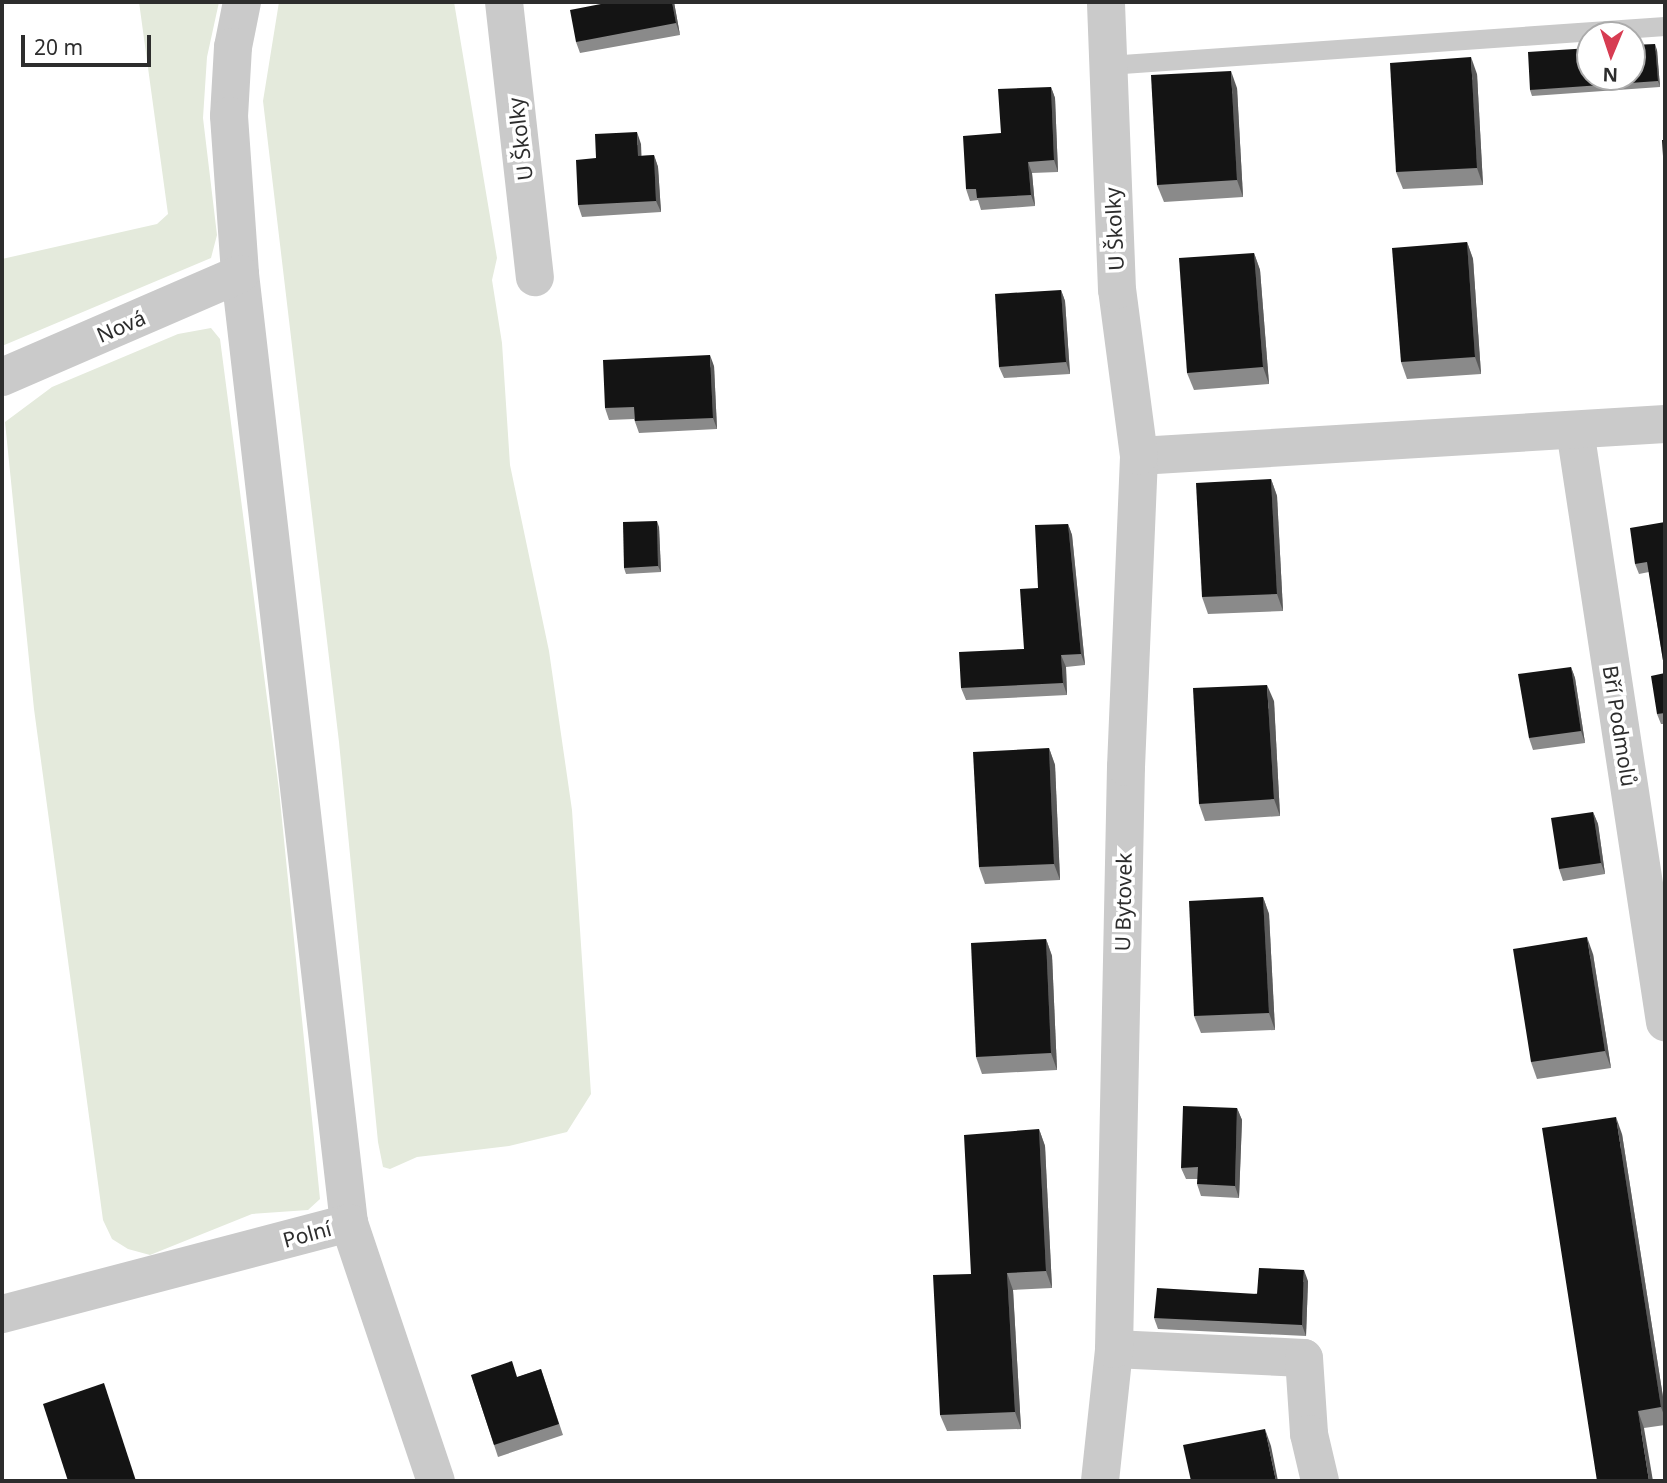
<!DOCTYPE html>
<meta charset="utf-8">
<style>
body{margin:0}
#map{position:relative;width:1667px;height:1483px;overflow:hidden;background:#fff;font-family:"Noto Sans",sans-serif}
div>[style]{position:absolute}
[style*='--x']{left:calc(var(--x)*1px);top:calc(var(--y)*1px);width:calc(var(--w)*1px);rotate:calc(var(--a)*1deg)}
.green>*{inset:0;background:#e4eadc}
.service>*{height:19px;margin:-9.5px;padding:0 9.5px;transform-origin:9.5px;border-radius:9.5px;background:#cacaca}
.minor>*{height:38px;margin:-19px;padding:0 19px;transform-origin:19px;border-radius:19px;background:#cacaca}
.wall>*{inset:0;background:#8a8a8a}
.shaded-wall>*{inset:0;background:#5a5a5a}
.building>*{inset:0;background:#141414}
span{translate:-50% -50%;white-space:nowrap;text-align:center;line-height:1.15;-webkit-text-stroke:7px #fff;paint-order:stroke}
.street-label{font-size:21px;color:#2d2d2d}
.frame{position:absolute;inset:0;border:4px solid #2d2d2d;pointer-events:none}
.north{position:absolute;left:1576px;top:21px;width:70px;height:70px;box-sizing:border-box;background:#fff;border:2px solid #ababab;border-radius:50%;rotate:182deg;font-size:19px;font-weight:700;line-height:28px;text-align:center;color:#2d2d2d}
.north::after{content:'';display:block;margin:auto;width:24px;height:32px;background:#d73c52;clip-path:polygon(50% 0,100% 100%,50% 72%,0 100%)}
.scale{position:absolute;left:21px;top:35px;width:130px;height:32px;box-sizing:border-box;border:4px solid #2d2d2d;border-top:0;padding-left:9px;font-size:21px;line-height:24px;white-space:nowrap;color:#2d2d2d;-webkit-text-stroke:5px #fff;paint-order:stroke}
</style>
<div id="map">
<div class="green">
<div style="clip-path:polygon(139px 2px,219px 2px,207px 57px,203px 118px,217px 235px,211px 258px,2px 346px,2px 259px,157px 224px,168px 214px)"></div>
<div style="clip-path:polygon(279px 2px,454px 2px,497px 258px,492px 280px,502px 343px,510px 465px,549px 651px,572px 810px,591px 1094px,567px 1132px,509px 1146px,417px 1157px,390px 1169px,383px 1167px,378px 1142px,339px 742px,263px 101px)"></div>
<div style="clip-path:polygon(211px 328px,220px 339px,279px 790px,320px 1199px,308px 1210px,252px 1214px,150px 1255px,128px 1249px,112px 1239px,103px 1220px,34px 709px,5px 422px,52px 387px,178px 334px)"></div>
</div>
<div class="service">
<div style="--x:1108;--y:65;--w:558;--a:-4.01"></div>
</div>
<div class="minor">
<div style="--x:242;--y:2;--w:46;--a:101.3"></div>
<div style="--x:233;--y:47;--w:69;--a:93.3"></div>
<div style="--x:229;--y:116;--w:158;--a:86"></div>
<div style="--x:240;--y:274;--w:955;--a:83.45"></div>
<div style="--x:504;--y:2;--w:277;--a:83.6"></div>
<div style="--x:2;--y:377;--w:259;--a:-23.4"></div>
<div style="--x:1575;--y:430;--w:599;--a:81.36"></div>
<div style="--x:1139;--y:456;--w:527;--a:-3.48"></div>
<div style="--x:2;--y:1314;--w:359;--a:-14.7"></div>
<div style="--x:349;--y:1223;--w:272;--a:71.4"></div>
<div style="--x:1114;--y:1349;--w:190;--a:2.7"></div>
<div style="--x:1304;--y:1358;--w:76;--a:86.2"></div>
<div style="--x:1309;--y:1434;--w:48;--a:76.8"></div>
<div style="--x:1100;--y:1481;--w:133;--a:-83.9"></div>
<div style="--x:1114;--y:1349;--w:582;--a:-88.82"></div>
<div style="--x:1126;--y:767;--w:311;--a:-87.6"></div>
<div style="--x:1139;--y:456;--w:167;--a:-97.5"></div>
<div style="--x:1117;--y:290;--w:288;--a:-92.2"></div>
</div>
<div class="wall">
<div style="clip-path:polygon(606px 2px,674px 2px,680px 35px,580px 53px,576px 42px,606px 3px)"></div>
<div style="clip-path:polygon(1657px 50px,1660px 87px,1532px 96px,1530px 90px)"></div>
<div style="clip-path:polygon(1477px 74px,1483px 185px,1403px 189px,1396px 172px)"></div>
<div style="clip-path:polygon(1051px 87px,1055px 98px,1058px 172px,1032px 173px,1035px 206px,981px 210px,978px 200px,970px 201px,966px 189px)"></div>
<div style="clip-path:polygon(1237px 88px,1243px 197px,1164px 202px,1157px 185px)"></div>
<div style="clip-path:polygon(641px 144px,641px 156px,654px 155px,658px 167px,661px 212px,582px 217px,578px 205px,596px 158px)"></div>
<div style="clip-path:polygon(1467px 242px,1473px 259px,1481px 374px,1407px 379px,1401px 362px)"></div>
<div style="clip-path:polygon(1254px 253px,1260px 270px,1269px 384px,1194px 390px,1187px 373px)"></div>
<div style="clip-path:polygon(1061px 290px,1065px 301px,1070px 374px,1004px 378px,999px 367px)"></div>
<div style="clip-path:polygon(714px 366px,717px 429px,639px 433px,634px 419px,609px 420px,605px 408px)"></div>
<div style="clip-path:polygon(1271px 479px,1277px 496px,1283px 611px,1208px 614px,1202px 597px)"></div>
<div style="clip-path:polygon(1665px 522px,1665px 724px,1661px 724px,1657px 714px,1665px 673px,1649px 572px,1639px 574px,1635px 564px)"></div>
<div style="clip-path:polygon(1068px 524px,1072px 535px,1085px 665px,1066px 667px,1067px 695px,966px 700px,961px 688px,1024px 649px,1038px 588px)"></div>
<div style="clip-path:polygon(659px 527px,661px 572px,626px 574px,624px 568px)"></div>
<div style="clip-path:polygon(1571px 667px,1575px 678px,1585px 743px,1533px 750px,1529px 738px)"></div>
<div style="clip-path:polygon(1274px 701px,1280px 816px,1205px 821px,1199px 804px)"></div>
<div style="clip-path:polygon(1049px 748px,1055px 765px,1060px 880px,985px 884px,979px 867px)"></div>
<div style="clip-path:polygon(1593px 812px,1598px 824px,1605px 874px,1563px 881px,1559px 869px)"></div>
<div style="clip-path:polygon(1263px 897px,1269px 914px,1275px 1030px,1201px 1033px,1194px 1016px)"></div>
<div style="clip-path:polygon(1046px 939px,1052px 956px,1057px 1070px,982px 1074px,976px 1057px)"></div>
<div style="clip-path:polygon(1593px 954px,1611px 1068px,1537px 1079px,1531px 1062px)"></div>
<div style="clip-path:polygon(1237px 1108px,1242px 1120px,1239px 1198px,1201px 1196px,1197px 1184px,1198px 1179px,1186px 1179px,1181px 1168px)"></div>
<div style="clip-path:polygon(1039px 1129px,1045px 1146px,1052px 1288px,1013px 1290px,1021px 1429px,947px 1431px,940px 1415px,971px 1274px)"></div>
<div style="clip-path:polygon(1622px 1134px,1665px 1410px,1665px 1425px,1644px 1428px,1597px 1481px)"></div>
<div style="clip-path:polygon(1308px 1281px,1306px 1336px,1158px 1329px,1154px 1318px)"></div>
<div style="clip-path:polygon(541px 1369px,563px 1435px,498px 1457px,471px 1375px,518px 1377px)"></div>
</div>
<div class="shaded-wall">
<div style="clip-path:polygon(672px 2px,674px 2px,680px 35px,676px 23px)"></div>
<div style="clip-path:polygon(1655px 44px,1657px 50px,1660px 87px,1658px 81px)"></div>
<div style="clip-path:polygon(1471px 57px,1477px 74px,1483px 185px,1477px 168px)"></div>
<div style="clip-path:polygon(1231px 71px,1237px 88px,1243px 197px,1237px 180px)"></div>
<div style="clip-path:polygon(1051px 87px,1055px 98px,1058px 172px,1054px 160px)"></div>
<div style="clip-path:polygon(637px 132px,641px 144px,642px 168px,638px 156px)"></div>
<div style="clip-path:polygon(654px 155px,658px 167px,661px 212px,656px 201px)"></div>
<div style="clip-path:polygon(1028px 162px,1032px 173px,1035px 206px,1031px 195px)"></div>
<div style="clip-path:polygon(1467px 242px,1473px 259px,1481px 374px,1475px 357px)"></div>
<div style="clip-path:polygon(1254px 253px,1260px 270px,1269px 384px,1263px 367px)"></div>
<div style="clip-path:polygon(1061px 290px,1065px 301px,1070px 374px,1066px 362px)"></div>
<div style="clip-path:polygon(710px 355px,714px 366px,717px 429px,713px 418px)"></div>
<div style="clip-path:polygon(1271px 479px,1277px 496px,1283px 611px,1277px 594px)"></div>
<div style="clip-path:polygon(657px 521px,659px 527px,661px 572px,658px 566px)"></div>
<div style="clip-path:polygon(1068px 524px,1072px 535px,1085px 665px,1081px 654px)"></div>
<div style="clip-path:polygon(1061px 655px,1066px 667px,1067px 695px,1063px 683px)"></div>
<div style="clip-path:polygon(1571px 667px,1575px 678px,1585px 743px,1581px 731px)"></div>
<div style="clip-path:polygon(1267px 685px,1274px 701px,1280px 816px,1274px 799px)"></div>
<div style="clip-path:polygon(1049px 748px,1055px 765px,1060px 880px,1054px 864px)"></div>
<div style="clip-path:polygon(1593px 812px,1598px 824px,1605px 874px,1601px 863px)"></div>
<div style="clip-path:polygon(1263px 897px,1269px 914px,1275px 1030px,1269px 1013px)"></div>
<div style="clip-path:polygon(1587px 937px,1593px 954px,1611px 1068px,1605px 1051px)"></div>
<div style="clip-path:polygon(1046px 939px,1052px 956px,1057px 1070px,1051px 1053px)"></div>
<div style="clip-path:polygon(1237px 1108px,1242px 1120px,1239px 1198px,1235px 1186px)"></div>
<div style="clip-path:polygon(1616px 1117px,1622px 1134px,1665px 1410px,1665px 1418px,1661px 1407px)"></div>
<div style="clip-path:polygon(1039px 1129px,1045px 1146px,1052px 1288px,1046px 1271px)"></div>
<div style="clip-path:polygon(1304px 1270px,1308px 1281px,1306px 1336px,1302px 1325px)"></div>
<div style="clip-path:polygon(1007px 1273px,1013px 1290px,1021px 1429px,1015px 1412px)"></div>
<div style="clip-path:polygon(1638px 1411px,1644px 1428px,1653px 1481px,1649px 1481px)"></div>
<div style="clip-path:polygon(1265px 1429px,1271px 1446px,1278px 1481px,1276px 1481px)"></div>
</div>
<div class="building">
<div style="clip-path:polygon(606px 2px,672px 2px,676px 23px,576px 42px,570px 10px,606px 3px)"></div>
<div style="clip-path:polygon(1655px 44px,1658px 81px,1530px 90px,1528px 52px,1590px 48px,1590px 77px,1632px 77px,1632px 45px)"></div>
<div style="clip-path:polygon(1471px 57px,1477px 168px,1396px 172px,1390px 63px)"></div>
<div style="clip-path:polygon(1231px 71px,1237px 180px,1157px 185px,1151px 75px)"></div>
<div style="clip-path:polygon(1051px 87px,1054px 160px,1028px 162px,1031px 195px,977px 198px,976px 189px,966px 189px,963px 136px,1001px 133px,998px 89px)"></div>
<div style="clip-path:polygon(637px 132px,638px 156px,654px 155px,656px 201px,578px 205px,576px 160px,596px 158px,595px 134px)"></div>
<div style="clip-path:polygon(1662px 140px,1665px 140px,1665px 187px)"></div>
<div style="clip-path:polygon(1467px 242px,1475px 357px,1401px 362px,1392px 248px)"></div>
<div style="clip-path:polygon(1254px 253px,1263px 367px,1187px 373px,1179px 258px)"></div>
<div style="clip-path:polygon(1061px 290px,1066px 362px,999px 367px,995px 294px)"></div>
<div style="clip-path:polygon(710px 355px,713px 418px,635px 421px,634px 407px,605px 408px,603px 360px)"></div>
<div style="clip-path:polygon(1271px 479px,1277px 594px,1202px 597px,1196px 483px)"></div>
<div style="clip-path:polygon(657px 521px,658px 566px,624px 568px,623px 522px)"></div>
<div style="clip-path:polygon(1665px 522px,1665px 713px,1657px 714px,1651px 676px,1665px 673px,1647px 562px,1635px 564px,1630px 528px)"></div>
<div style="clip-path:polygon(1068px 524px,1081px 654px,1061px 655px,1063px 683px,961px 688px,959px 652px,1024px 649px,1020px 589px,1038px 588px,1035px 525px)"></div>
<div style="clip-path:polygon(1571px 667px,1581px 731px,1529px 738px,1518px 674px)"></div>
<div style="clip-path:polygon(1267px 685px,1274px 799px,1199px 804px,1193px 688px)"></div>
<div style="clip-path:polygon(1049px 748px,1054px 864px,979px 867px,973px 752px)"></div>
<div style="clip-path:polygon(1593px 812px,1601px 863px,1559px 869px,1551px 818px)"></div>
<div style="clip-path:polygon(1263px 897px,1269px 1013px,1194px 1016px,1189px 901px)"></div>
<div style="clip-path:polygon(1587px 937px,1605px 1051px,1531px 1062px,1513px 949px)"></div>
<div style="clip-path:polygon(1046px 939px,1051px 1053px,976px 1057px,971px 943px)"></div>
<div style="clip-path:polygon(1183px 1106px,1237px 1108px,1235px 1186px,1197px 1184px,1198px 1167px,1181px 1168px)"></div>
<div style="clip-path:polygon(1616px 1117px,1661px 1407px,1638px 1411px,1649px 1481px,1597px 1481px,1542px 1128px)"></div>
<div style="clip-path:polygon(1039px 1129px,1046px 1271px,1007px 1273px,1015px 1412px,940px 1415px,933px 1275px,971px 1274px,964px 1135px)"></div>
<div style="clip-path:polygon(1259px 1268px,1304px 1270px,1302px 1325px,1154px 1318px,1157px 1288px,1257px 1294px)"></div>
<div style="clip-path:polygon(512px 1361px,517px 1377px,541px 1369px,559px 1424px,494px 1445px,471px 1375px)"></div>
<div style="clip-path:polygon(104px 1383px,136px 1481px,68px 1481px,43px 1404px)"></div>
<div style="clip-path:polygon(1265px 1429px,1276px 1481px,1191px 1481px,1183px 1445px)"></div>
</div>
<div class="street-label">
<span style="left:520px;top:139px;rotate:-97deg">U Školky</span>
<span style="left:1114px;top:229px;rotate:-93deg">U Školky</span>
<span style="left:121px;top:326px;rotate:-23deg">Nová</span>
<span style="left:1620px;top:726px;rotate:81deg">Bří Podmolů</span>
<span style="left:1123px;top:902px;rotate:-89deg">U Bytovek</span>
<span style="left:307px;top:1234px;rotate:-15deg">Polní</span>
</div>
<div class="frame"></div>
<div class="north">N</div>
<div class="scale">20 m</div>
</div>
